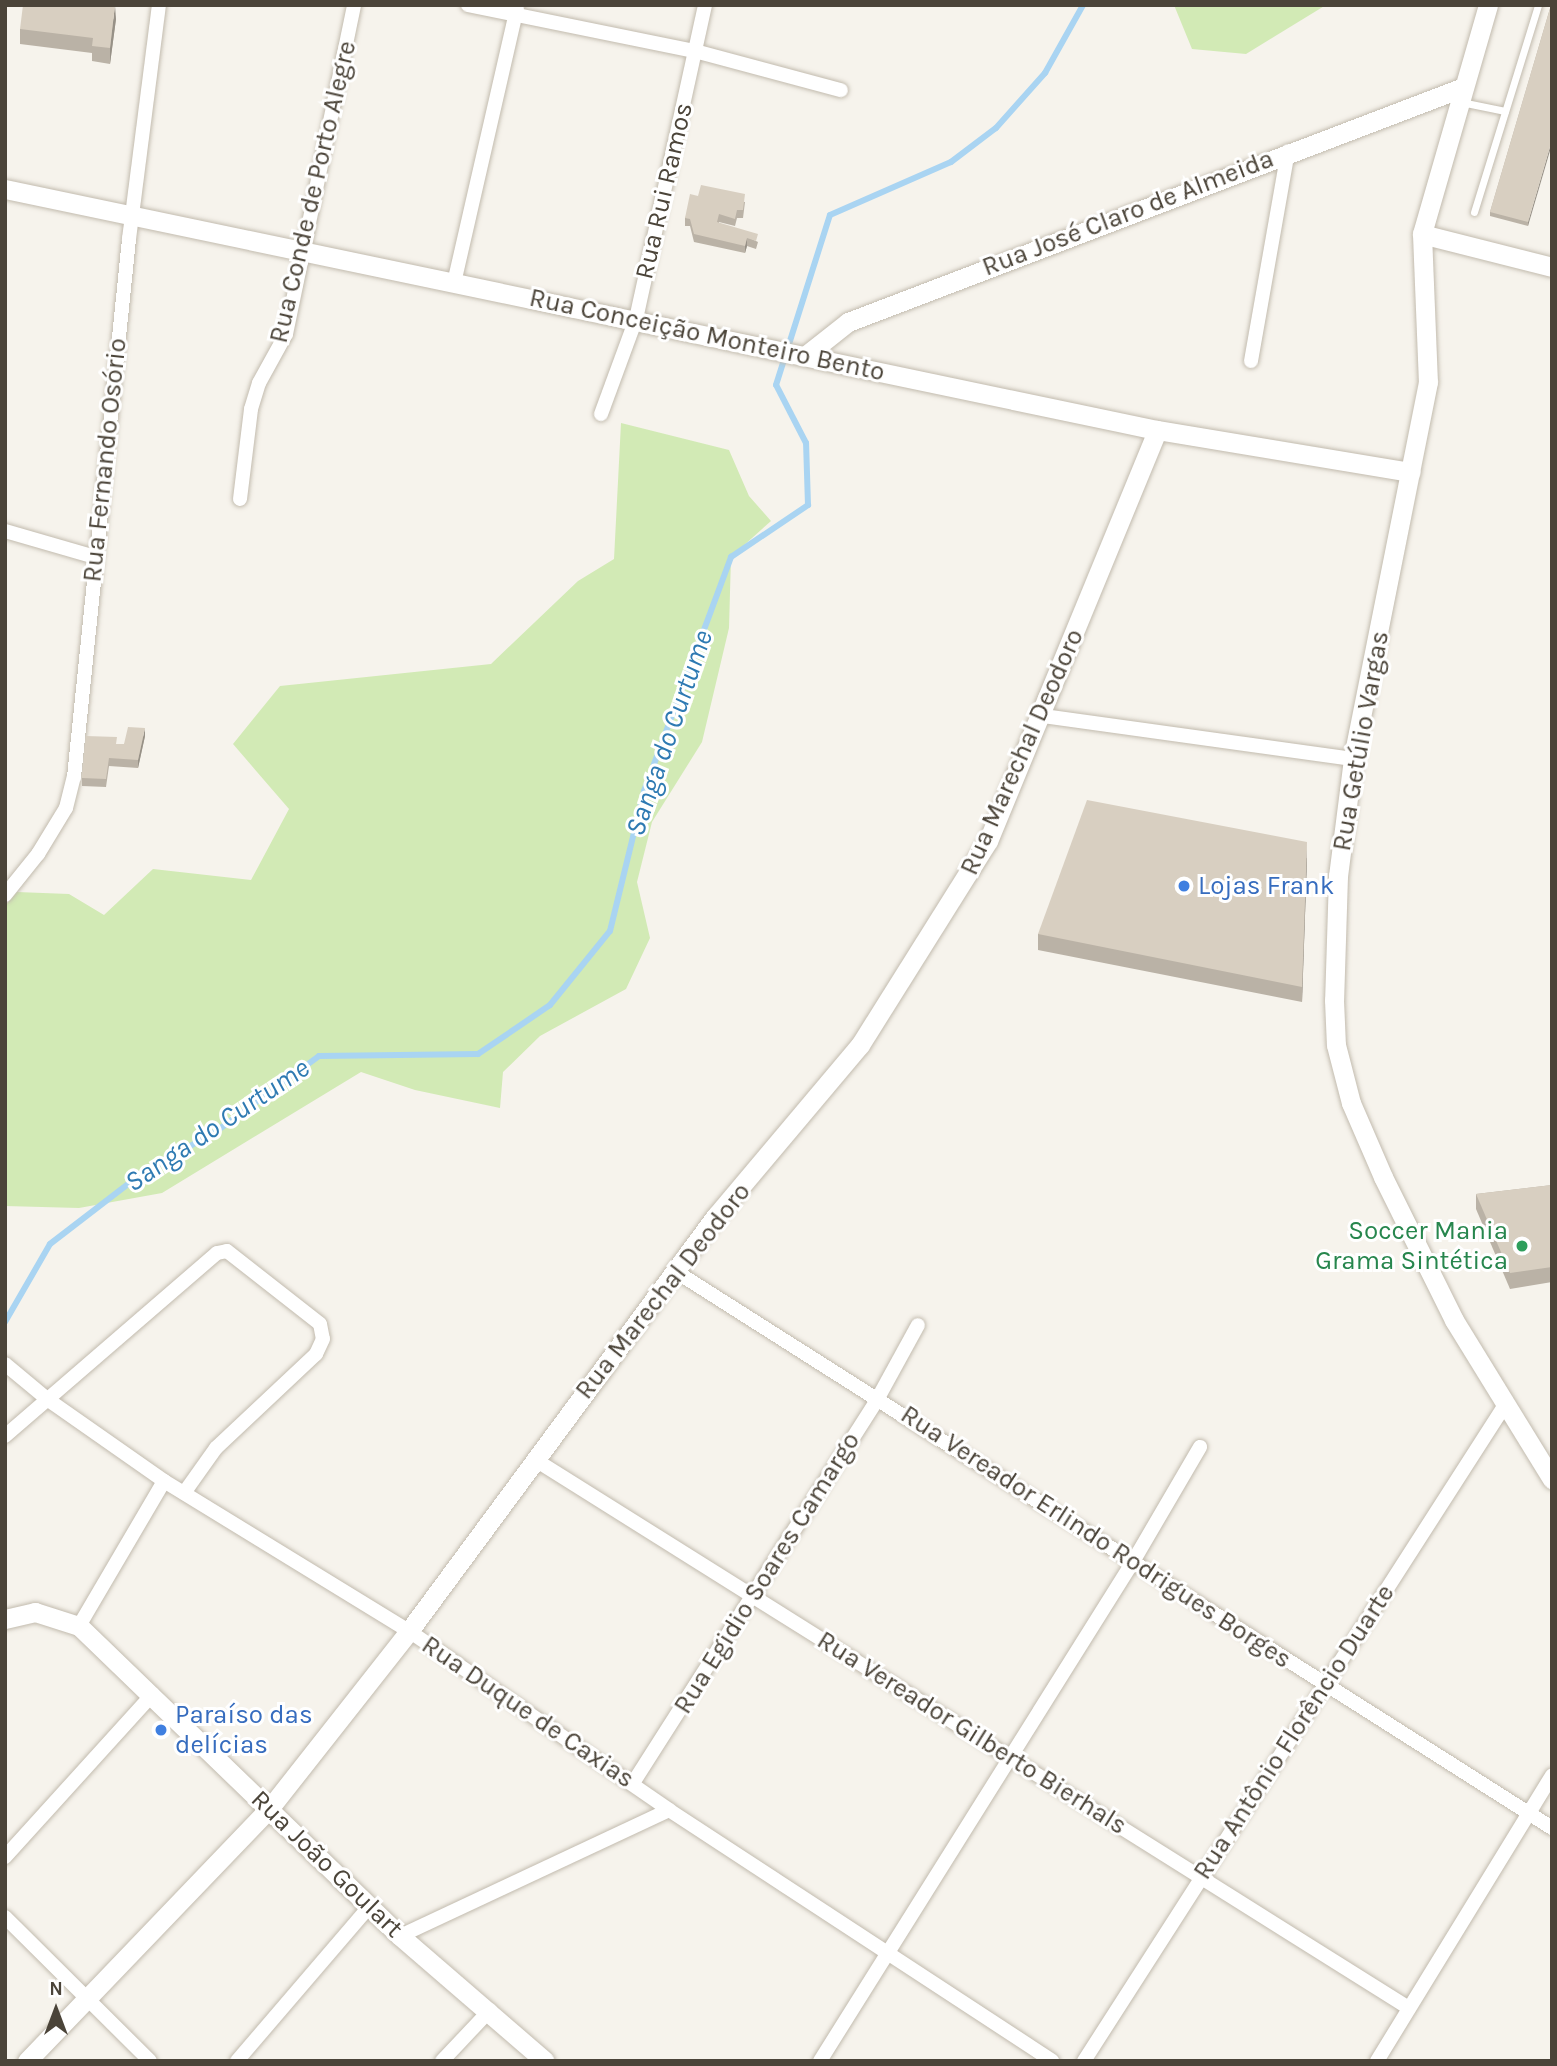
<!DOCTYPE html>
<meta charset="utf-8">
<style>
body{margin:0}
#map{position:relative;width:1557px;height:2066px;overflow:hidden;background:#f6f3ec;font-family:Karla,sans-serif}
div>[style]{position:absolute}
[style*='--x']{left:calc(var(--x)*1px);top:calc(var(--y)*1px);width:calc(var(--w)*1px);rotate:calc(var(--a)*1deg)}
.green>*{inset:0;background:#d2eab5}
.stream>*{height:6px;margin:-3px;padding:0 3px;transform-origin:3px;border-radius:3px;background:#a9d4f2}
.roads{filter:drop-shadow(0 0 2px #c2bbae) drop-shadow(0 0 2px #c2bbae)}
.service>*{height:7px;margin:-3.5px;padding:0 3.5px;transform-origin:3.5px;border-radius:3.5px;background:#fff}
.minor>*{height:14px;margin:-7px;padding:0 7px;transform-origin:7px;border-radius:7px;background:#fff}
.tertiary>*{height:19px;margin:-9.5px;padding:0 9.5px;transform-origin:9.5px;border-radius:9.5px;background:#fff}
.wall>*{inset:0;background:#bab2a6}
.shaded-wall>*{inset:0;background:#979187}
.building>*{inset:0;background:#d8cfc1}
.dots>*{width:19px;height:19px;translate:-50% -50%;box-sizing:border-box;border:4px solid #fff;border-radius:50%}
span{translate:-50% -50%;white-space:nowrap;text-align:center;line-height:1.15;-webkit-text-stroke:6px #fff;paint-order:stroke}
.street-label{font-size:26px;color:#4b4439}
.shop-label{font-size:26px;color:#366cbe}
.left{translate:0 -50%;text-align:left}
.leisure-label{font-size:26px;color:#27864d}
.right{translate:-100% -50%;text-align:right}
.water-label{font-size:28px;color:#2e7ab2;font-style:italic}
.frame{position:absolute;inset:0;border:7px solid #4b4439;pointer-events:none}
.north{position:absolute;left:21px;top:1975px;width:70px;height:70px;-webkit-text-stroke:5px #fff;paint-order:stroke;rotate:0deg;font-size:19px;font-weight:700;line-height:28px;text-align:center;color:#4b4439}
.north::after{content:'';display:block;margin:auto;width:24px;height:32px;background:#4b4439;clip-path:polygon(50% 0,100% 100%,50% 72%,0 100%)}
</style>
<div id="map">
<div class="green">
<div style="clip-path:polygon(1174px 5px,1326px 5px,1246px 54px,1192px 49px)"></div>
<div style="clip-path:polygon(621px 423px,729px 450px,749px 496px,771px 521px,731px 557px,729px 628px,702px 742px,652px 822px,637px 882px,650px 938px,626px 989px,540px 1036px,503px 1072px,500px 1108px,415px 1090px,361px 1072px,162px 1193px,79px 1208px,5px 1206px,5px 906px,17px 892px,69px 894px,104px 915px,153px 869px,251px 880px,289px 809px,233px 744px,280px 686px,491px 664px,578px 581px,614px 559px)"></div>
</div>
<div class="stream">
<div style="--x:5;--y:1322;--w:90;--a:-60"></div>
<div style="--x:50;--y:1244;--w:113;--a:-37.5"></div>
<div style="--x:140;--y:1175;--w:90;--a:-30"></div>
<div style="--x:218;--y:1130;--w:125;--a:-36.2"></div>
<div style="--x:319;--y:1056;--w:159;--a:-0.7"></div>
<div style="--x:478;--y:1054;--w:87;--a:-34.2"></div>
<div style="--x:550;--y:1005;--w:95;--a:-51"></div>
<div style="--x:610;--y:931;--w:144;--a:-76.3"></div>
<div style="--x:644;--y:791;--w:250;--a:-69.6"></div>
<div style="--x:731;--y:557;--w:93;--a:-34"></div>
<div style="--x:808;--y:505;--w:62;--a:-91.8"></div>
<div style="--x:806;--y:443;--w:65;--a:-117.3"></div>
<div style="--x:776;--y:385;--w:178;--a:-72.4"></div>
<div style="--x:830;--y:215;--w:132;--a:-23.7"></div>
<div style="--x:951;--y:162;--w:56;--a:-37.1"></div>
<div style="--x:996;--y:128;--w:74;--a:-48.3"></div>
<div style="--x:1045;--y:73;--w:78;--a:-60.8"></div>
</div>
<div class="roads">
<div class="service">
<div style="--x:1461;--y:102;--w:45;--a:11.6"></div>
<div style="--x:1474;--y:212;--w:217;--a:-72.8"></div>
</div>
<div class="minor">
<div style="--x:468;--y:5;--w:232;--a:11.5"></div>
<div style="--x:695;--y:51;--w:151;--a:15"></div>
<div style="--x:454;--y:283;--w:282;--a:-77.1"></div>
<div style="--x:1251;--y:361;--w:213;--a:-80"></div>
<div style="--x:601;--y:414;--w:101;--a:-69.8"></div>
<div style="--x:636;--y:319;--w:321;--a:-77.6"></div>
<div style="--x:240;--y:499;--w:91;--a:-83"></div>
<div style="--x:251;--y:409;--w:27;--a:-73"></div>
<div style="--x:259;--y:383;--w:56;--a:-61.1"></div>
<div style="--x:286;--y:334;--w:336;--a:-78.3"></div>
<div style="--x:5;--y:531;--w:94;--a:16.1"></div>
<div style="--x:1043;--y:716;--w:313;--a:7.9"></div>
<div style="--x:5;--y:895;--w:53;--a:-51.2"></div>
<div style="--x:38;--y:854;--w:54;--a:-58.7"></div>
<div style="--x:66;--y:808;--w:32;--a:-76"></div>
<div style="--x:74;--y:777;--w:541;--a:-84.16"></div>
<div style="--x:129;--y:239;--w:236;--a:-82.7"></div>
<div style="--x:675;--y:1271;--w:1039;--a:32.42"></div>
<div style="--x:5;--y:1364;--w:55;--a:39.8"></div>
<div style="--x:47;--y:1399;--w:143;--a:35"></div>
<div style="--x:164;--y:1481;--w:287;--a:31.5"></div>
<div style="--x:409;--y:1631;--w:316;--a:34.5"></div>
<div style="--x:669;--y:1810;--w:458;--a:33.2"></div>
<div style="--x:5;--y:1436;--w:280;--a:-40.8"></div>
<div style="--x:217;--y:1253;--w:10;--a:-11"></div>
<div style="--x:227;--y:1251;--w:118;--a:38.1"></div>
<div style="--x:320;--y:1324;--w:15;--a:79"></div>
<div style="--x:323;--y:1339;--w:17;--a:115"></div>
<div style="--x:316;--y:1354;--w:137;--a:136.8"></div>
<div style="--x:216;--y:1448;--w:55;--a:125.4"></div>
<div style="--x:534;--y:1459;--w:1033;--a:32.11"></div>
<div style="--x:79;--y:1626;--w:168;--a:-59.6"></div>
<div style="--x:633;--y:1783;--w:456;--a:-57.5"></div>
<div style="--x:878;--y:1398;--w:83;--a:-61.3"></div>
<div style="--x:5;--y:1857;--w:220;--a:-47.8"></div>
<div style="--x:5;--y:1917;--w:204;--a:44.8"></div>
<div style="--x:400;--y:1936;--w:297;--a:-25.1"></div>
<div style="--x:237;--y:2061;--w:203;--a:-49.4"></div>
<div style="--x:442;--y:2061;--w:70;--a:-46.7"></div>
<div style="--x:820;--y:2061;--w:591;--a:-57.92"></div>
<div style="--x:1134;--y:1560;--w:131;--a:-59.7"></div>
<div style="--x:1084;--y:2061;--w:779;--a:-57.31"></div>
<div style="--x:1377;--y:2061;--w:335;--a:-58.5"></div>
</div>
<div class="tertiary">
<div style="--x:1488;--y:5;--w:238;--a:106.1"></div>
<div style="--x:1422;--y:234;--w:148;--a:87.7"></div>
<div style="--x:1428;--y:382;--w:384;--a:101.3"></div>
<div style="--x:1353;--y:759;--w:118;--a:97.3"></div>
<div style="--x:1338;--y:876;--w:124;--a:91.8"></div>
<div style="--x:1334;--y:1000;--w:45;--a:87.5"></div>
<div style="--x:1336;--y:1045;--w:60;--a:75.5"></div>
<div style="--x:1351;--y:1103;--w:81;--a:66.6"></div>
<div style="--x:1383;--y:1177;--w:160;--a:63.6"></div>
<div style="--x:1454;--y:1320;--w:187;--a:58.4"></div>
<div style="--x:5;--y:189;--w:1177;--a:11.82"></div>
<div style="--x:1157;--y:430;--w:257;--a:9.4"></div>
<div style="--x:1422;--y:234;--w:134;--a:14.2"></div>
<div style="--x:805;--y:356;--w:55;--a:-38.3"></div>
<div style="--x:848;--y:322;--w:656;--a:-20.89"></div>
<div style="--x:5;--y:1619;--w:31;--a:-13"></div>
<div style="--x:35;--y:1612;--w:46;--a:17.7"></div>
<div style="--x:79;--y:1626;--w:446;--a:44"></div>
<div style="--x:400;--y:1936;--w:191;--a:40.8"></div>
<div style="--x:27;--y:2061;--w:349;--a:-46.2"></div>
<div style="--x:269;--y:1809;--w:226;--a:-51.8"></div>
<div style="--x:409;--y:1631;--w:515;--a:-53.53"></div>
<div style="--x:715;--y:1217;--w:225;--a:-49.9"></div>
<div style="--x:860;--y:1045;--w:241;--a:-57.9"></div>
<div style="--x:988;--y:841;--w:444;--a:-67.6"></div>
</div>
</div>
<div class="wall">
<div style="clip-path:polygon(1551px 5px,1528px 226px,1490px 216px,1490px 212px)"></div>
<div style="clip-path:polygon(116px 19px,110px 64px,92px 61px,92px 53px,20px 44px,20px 29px)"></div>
<div style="clip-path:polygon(698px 196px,745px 202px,743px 218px,737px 218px,735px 226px,719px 222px,719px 223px,758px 242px,756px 249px,747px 246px,745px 253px,694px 242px,690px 226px,685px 226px,685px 218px)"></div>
<div style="clip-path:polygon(145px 736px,138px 768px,109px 766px,106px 787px,82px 786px,82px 778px,117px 744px,124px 744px)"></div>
<div style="clip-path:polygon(1307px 858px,1302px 1002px,1038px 950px,1038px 934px)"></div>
<div style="clip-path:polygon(1552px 1185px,1552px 1282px,1510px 1289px,1476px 1209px,1476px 1194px)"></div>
</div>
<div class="shaded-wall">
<div style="clip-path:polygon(115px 5px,116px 19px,110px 64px,110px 48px)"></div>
<div style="clip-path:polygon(1552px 140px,1552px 144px,1528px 226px,1528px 222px)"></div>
<div style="clip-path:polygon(747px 238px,747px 246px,745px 253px,745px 246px)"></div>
<div style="clip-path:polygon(145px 728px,145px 736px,138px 768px,138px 760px)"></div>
<div style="clip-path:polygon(1307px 842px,1307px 858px,1302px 1002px,1302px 987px)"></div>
</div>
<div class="building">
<div style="clip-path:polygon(23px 5px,115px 5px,110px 48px,92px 46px,93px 38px,20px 29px)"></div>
<div style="clip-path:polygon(1551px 5px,1552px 5px,1552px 140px,1528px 222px,1490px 212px)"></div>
<div style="clip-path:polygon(701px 185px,745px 194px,743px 210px,737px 210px,735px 219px,719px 214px,717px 222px,758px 234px,756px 241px,747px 238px,745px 246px,694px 234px,690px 219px,685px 218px,690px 194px,698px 196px)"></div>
<div style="clip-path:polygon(128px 727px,145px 728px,138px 760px,109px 758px,106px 779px,82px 778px,86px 736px,117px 737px,116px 744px,124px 744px)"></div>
<div style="clip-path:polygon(1087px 800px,1307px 842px,1302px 987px,1038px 934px)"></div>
<div style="clip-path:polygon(1552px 1185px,1552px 1267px,1510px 1273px,1476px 1194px)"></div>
</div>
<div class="dots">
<div style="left:1184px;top:886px;background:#3f7fe0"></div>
<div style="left:1522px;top:1246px;background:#2e9e5b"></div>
<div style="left:161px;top:1730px;background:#3f7fe0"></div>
</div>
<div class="street-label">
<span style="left:664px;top:191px;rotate:-77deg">Rua Rui Ramos</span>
<span style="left:313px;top:192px;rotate:-77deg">Rua Conde de Porto Alegre</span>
<span style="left:1128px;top:213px;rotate:-21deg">Rua José Claro de Almeida</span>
<span style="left:707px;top:335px;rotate:12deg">Rua Conceição Monteiro Bento</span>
<span style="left:105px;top:460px;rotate:-84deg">Rua Fernando Osório</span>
<span style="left:1361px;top:741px;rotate:-80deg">Rua Getúlio Vargas</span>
<span style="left:1022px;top:752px;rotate:-66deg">Rua Marechal Deodoro</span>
<span style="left:663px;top:1291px;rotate:-52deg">Rua Marechal Deodoro</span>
<span style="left:1096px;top:1537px;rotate:33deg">Rua Vereador Erlindo Rodrigues Borges</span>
<span style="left:767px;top:1573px;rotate:-58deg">Rua Egidio Soares Camargo</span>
<span style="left:528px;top:1712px;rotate:34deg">Rua Duque de Caxias</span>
<span style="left:1294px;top:1732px;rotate:-57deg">Rua Antônio Florêncio Duarte</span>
<span style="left:972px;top:1733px;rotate:32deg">Rua Vereador Gilberto Bierhals</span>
<span style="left:327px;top:1864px;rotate:44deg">Rua João Goulart</span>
</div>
<div class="shop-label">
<span class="left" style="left:1198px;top:886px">Lojas Frank</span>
<span class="left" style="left:175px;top:1730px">Paraíso das<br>delícias</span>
</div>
<div class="leisure-label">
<span class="right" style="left:1508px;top:1246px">Soccer Mania<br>Grama Sintética</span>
</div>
<div class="water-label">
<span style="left:669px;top:733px;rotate:-71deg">Sanga do Curtume</span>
<span style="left:217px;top:1125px;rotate:-34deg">Sanga do Curtume</span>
</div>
<div class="frame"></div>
<div class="north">N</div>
</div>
